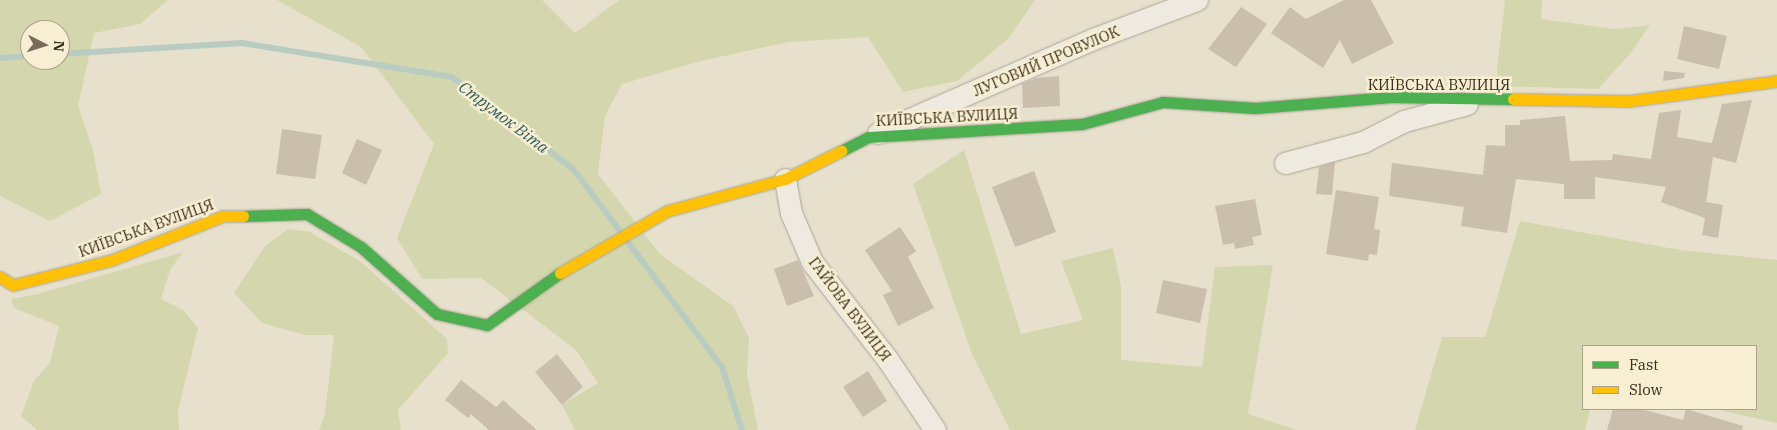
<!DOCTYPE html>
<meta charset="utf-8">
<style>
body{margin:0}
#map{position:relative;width:1777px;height:430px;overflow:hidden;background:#e6e0cc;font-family:"IBM Plex Serif",serif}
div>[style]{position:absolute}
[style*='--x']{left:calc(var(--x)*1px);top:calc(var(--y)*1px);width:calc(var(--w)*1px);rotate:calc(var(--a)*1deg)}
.green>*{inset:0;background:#d4d7ae}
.stream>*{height:6px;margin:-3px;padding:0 3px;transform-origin:3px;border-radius:3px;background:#b8ccc1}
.building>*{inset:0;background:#cabead}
.roads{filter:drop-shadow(0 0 1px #aba596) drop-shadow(0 0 1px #aba596)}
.street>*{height:21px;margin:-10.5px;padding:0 10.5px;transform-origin:10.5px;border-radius:10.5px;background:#eeeadf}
.fast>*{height:11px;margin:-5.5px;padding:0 5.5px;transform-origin:5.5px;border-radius:5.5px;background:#4caf50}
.slow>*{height:11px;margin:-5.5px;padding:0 5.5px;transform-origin:5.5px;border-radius:5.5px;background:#ffc107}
span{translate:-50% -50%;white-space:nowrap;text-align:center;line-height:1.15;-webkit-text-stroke:5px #f8efd2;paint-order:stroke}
.street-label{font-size:15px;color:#3b2d1d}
.water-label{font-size:16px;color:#2b5c5c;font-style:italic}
.legend{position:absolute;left:1582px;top:345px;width:175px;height:65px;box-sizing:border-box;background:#f8efd2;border:1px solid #aca18a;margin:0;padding:6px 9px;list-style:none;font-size:15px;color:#3b2d1d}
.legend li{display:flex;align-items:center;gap:10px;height:25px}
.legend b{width:25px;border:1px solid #aca18a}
.north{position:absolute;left:20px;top:20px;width:50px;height:50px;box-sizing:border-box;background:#f8efd2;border:1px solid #aca18a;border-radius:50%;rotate:95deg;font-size:14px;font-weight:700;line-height:20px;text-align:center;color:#3b2d1d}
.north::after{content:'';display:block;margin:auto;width:18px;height:22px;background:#776c5a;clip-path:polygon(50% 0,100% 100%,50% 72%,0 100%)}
</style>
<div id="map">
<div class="green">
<div style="clip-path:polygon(evenodd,0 0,168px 0,140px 24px,94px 33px,78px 106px,93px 150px,101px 194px,50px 221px,0 196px,0 0,30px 30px,60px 30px,60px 60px,30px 60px,30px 30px)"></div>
<div style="clip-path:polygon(277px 0,542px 0,575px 33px,619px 0,1035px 0,1008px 39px,957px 81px,903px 92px,868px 37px,788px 42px,701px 61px,622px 84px,605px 116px,598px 174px,660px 254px,733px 306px,749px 338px,747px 374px,758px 430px,575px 430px,562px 405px,598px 383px,576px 350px,481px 278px,422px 279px,397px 238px,434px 144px,361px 47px)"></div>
<div style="clip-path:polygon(1505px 0,1542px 0,1541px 19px,1615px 29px,1650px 25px,1629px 55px,1598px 89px,1499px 86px,1497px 69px)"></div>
<div style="clip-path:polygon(964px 150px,1021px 334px,1083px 320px,1061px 261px,1113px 248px,1121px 287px,1121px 360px,1202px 367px,1215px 267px,1273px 265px,1248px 414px,1297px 430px,1010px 430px,972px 354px,913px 184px)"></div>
<div style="clip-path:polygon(1520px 221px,1680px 250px,1777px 260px,1777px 423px,1715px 409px,1756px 409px,1756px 346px,1583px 346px,1583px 409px,1590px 409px,1585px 430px,1415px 430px,1442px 337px,1485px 337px)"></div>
<div style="clip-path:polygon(288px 229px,310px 232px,361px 262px,447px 339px,448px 353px,398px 410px,401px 430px,319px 430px,325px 414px,334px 335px,305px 335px,262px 323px,234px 293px,265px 246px)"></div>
<div style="clip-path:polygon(183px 252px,170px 270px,161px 299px,183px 310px,198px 328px,178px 411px,179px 430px,37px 430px,21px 416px,34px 381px,50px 363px,59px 326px,14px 308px,11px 299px,38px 294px)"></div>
</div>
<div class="stream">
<div style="--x:60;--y:54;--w:182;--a:-3.5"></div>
<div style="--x:242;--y:43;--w:213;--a:9.2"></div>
<div style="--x:452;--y:77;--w:153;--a:37.3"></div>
<div style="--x:574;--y:170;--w:76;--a:53"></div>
<div style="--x:0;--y:58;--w:30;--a:-4"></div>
<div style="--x:627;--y:241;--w:158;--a:53"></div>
<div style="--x:722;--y:367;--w:66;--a:72.4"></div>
</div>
<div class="building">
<div style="clip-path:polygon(1344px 0,1371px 0,1394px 43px,1352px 64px,1340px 40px,1323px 68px,1271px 33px,1290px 7px,1306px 19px)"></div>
<div style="clip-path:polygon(1241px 7px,1267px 24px,1236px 67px,1208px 49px)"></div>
<div style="clip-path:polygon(1684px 26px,1727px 36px,1719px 69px,1677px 59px)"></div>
<div style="clip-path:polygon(1664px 71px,1685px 73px,1684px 78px,1663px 81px)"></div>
<div style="clip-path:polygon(1059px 76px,1060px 106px,1023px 108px,1022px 84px,1036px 78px)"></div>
<div style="clip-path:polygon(1752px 100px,1736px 163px,1713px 157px,1706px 202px,1723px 205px,1718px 238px,1702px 235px,1705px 218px,1661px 202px,1666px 187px,1595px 177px,1595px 199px,1564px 199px,1564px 184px,1516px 179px,1507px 233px,1461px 226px,1464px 207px,1389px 196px,1392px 163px,1483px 175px,1486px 145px,1505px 146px,1505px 125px,1520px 125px,1520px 120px,1565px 116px,1570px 161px,1612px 160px,1613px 154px,1651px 159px,1659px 113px,1681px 110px,1677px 137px,1712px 143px,1722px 104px)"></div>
<div style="clip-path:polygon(282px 129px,322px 135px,315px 179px,276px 174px)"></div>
<div style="clip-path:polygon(357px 139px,382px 150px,366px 185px,342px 173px)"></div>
<div style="clip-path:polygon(1335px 162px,1332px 195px,1316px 194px,1319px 167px)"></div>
<div style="clip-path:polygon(1034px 171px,1056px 232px,1015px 247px,992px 187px)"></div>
<div style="clip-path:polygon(1336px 190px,1379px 197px,1374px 229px,1380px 230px,1377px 255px,1369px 254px,1368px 261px,1326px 254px)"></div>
<div style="clip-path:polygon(1255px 199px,1262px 235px,1252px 237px,1254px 245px,1235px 249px,1234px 243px,1223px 245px,1215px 206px)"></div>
<div style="clip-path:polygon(900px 227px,916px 251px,908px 257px,934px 308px,898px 326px,883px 295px,892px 291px,865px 250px)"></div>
<div style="clip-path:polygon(798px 260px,814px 296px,787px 306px,774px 269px)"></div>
<div style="clip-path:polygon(1163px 280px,1207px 289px,1200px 323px,1156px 313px)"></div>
<div style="clip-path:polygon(557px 354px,583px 387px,562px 405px,535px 372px)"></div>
<div style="clip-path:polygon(868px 371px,887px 401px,863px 417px,843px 387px)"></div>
<div style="clip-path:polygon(461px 380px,496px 407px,503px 400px,537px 430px,489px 430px,471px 414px,468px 418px,445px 400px)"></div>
<div style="clip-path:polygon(1613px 409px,1641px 409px,1683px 420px,1686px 409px,1743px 426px,1742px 430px,1607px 430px)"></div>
</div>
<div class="roads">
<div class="street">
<div style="--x:878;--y:133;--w:235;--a:-23.6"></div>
<div style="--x:1093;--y:39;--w:111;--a:-20.6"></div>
<div style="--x:1285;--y:163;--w:81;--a:-15.1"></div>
<div style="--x:1363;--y:142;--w:46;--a:-27.1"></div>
<div style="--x:1404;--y:121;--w:65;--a:-15.1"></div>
<div style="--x:785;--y:179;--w:35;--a:80"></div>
<div style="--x:791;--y:213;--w:53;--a:66.8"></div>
<div style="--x:812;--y:262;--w:124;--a:52.2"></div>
<div style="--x:888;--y:360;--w:84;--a:56.1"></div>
</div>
<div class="fast">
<div style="--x:841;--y:151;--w:31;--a:-27"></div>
<div style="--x:869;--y:137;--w:213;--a:-3.5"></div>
<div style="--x:1082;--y:124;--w:84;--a:-15.2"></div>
<div style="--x:1163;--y:102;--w:92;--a:3.7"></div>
<div style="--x:1255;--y:108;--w:137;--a:-4.6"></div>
<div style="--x:1392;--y:97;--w:121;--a:0.9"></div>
<div style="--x:243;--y:216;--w:64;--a:-1.8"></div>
<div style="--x:307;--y:214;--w:63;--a:31.4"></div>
<div style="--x:361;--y:247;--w:101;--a:41.4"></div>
<div style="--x:437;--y:314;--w:51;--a:12.4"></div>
<div style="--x:487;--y:325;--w:90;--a:-35.5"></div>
</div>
<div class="slow">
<div style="--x:1513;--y:99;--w:116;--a:1"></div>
<div style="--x:1629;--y:101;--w:149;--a:-7.7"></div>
<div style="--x:560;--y:273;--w:124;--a:-30.1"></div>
<div style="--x:667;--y:211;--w:122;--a:-15.2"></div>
<div style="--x:785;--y:179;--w:63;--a:-26.6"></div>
<div style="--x:0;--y:277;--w:15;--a:32"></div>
<div style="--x:13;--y:285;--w:102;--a:-14.2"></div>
<div style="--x:112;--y:260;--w:119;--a:-21.6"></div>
<div style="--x:223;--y:216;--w:20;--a:0"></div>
</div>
</div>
<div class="street-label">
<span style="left:1046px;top:61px;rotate:-23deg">ЛУГОВИЙ ПРОВУЛОК</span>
<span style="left:1439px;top:85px">КИЇВСЬКА ВУЛИЦЯ</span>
<span style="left:947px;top:117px;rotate:-3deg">КИЇВСЬКА ВУЛИЦЯ</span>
<span style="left:146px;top:228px;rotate:-20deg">КИЇВСЬКА ВУЛИЦЯ</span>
<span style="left:850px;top:309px;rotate:53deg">ГАЙОВА ВУЛИЦЯ</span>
</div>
<div class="water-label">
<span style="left:504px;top:117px;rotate:37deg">Струмок Віта</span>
</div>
<ul class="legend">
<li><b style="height:6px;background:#4caf50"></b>Fast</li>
<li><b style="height:6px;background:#ffc107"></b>Slow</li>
</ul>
<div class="north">N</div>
</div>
